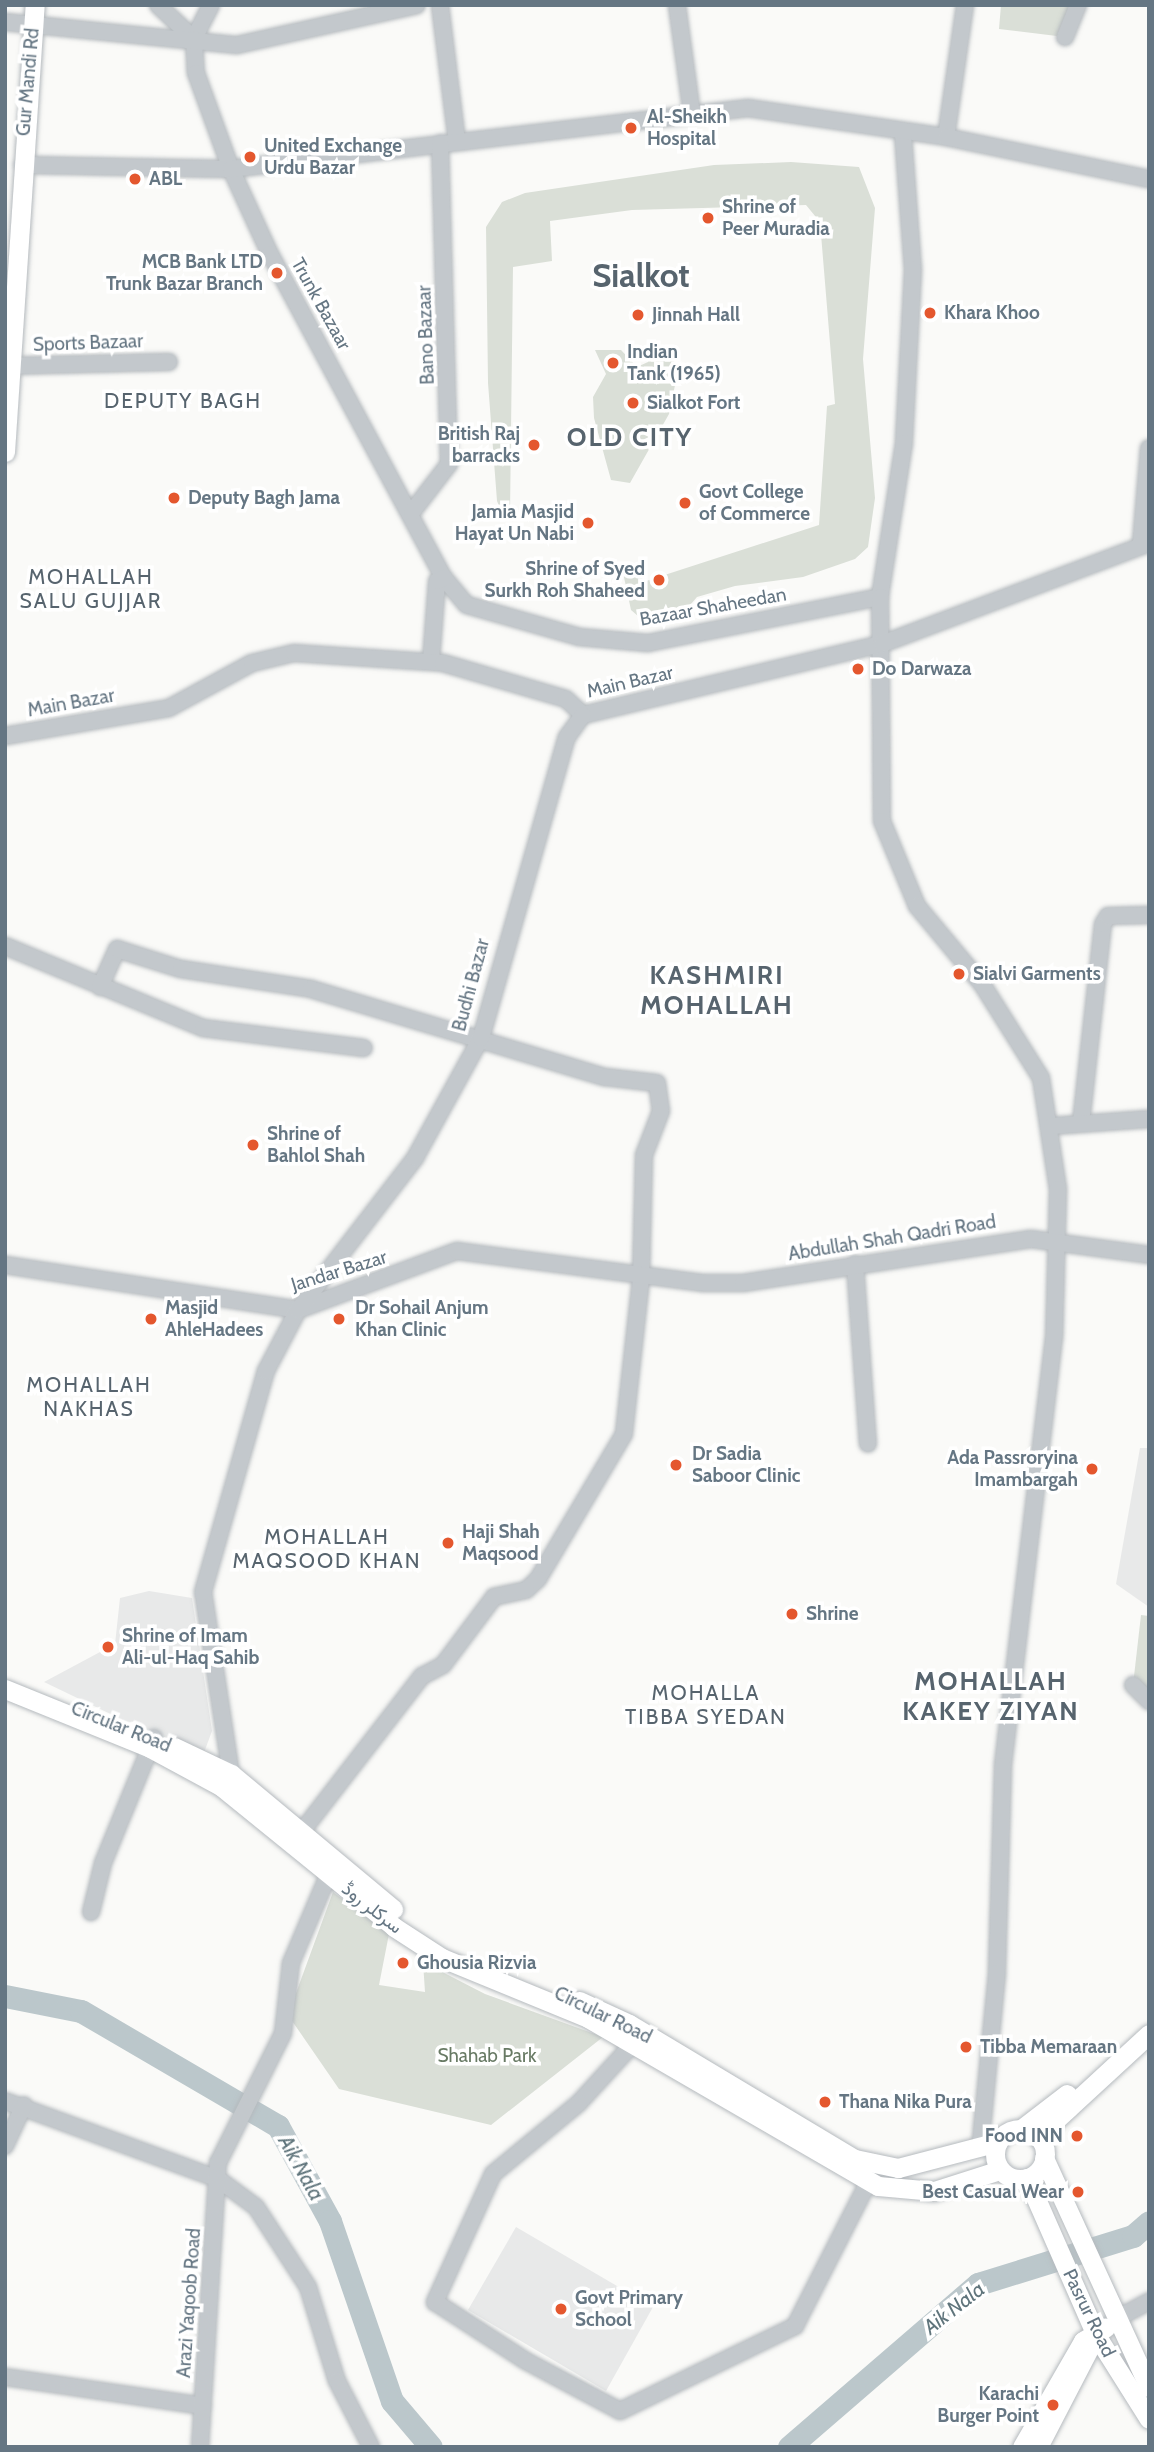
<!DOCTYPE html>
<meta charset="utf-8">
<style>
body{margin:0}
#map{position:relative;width:1154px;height:2452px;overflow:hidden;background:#fafaf8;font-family:Cabin,Vazirmatn,sans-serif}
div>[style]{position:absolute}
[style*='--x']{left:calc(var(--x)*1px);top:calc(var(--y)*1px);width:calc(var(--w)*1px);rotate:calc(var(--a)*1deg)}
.built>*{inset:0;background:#e8e9e9}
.green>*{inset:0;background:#dadfd7}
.river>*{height:23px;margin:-11.5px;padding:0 11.5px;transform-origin:11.5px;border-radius:11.5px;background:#bbc7cb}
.roads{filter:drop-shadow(0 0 2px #b5babe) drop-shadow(0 0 2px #b5babe)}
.minor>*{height:16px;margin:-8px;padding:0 8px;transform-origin:8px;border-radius:8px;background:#c3c8cc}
.major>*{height:19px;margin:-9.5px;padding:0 9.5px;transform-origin:9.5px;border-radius:9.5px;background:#fff}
.major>.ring{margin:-9.5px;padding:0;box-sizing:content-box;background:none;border:19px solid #fff;border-radius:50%}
.dots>*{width:19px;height:19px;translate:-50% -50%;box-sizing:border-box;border:4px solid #fff;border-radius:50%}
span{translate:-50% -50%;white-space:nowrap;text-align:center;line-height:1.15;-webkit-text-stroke:7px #fff;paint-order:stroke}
.street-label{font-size:19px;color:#657683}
.poi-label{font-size:19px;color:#657683;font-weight:700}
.left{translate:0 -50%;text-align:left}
.right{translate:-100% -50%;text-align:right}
.park-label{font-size:19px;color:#687a64}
.neighbourhood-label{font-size:21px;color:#57646e;letter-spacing:2px}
.water-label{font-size:21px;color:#60757c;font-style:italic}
.district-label{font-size:26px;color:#57646e;font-weight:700;letter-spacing:2px}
.town-label{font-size:33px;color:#57646e;font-weight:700}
.frame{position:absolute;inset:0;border:7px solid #657683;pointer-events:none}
</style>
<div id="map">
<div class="built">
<div style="clip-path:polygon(1140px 1448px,1149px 1448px,1149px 1607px,1116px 1584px)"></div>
<div style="clip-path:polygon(149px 1591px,192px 1598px,212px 1731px,202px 1758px,44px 1682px,115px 1644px,120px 1598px)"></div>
<div style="clip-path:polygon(516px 2227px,653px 2307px,606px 2391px,468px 2310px)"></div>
</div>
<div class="green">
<div style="clip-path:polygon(1001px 5px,1078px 5px,1065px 37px,999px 29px)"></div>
<div style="clip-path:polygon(791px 162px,859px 167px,875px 208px,863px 359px,875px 498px,868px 547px,855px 559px,803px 577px,735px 586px,697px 597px,685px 611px,638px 616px,631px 610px,622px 568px,640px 567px,643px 582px,819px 525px,827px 406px,835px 404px,820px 222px,806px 205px,632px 210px,550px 221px,552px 261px,513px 267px,510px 514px,504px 518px,497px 501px,488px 383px,486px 227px,502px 202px,525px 193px,714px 165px)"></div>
<div style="clip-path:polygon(595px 350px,621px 350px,637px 367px,648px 362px,651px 350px,662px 351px,679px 366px,669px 414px,630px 483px,611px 480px,594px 418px,593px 397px,606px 374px)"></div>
<div style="clip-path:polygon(1141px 1615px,1149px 1616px,1149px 1702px,1133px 1685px)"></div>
<div style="clip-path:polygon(333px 1892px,389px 1934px,379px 1985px,425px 1992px,423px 1962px,485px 1994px,603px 2037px,491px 2125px,339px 2089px,288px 2015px)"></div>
</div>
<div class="river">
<div style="--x:5;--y:1996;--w:77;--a:11.2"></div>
<div style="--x:81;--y:2011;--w:228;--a:30.3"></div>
<div style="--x:278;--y:2126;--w:108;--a:61.3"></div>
<div style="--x:330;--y:2221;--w:190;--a:71"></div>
<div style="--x:392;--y:2401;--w:60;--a:49.7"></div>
<div style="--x:789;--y:2447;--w:250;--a:-40.8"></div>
<div style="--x:978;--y:2284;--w:162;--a:-17.2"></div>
<div style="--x:1133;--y:2236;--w:21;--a:-41"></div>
</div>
<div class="roads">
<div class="minor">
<div style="--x:158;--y:5;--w:50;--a:43.4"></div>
<div style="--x:211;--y:5;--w:38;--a:117"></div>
<div style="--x:194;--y:39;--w:34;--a:87"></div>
<div style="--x:196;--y:73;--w:102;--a:70"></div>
<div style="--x:231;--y:169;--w:94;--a:65.4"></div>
<div style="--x:270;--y:254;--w:368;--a:61.8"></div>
<div style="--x:444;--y:578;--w:35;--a:50"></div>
<div style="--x:467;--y:605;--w:116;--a:15.9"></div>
<div style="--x:579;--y:637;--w:69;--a:5"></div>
<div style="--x:648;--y:643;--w:237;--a:-11.2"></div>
<div style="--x:440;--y:5;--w:137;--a:82.9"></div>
<div style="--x:677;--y:5;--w:110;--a:82.2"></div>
<div style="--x:5;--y:22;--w:233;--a:5.7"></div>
<div style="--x:237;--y:45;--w:184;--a:-12.5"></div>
<div style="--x:1065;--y:37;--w:35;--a:-68"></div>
<div style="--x:903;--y:134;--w:135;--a:85.8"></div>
<div style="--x:913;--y:269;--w:174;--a:93"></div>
<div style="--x:904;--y:443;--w:156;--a:98.9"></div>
<div style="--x:880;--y:597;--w:224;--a:89.5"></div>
<div style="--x:882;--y:821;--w:92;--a:67.6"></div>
<div style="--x:917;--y:906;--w:102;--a:50.2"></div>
<div style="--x:982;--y:984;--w:111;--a:57.9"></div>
<div style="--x:1041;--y:1078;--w:112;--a:81.3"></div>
<div style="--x:1058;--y:1189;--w:148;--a:91.5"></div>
<div style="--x:1054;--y:1337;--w:432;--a:96.8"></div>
<div style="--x:1003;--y:1766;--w:207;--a:91.7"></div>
<div style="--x:997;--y:1973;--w:177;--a:95.5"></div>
<div style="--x:946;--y:137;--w:133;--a:-81.8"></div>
<div style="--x:22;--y:165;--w:209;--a:1.1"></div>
<div style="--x:231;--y:169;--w:521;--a:-6.73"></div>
<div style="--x:748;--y:108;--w:200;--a:8.3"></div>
<div style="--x:946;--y:137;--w:207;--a:11.7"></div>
<div style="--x:5;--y:366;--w:164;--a:-1.4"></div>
<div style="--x:412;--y:512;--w:61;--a:-52.4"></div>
<div style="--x:449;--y:464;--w:321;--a:-91.6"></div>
<div style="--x:1141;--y:543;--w:95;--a:-85.2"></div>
<div style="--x:431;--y:661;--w:80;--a:-85.7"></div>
<div style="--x:437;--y:581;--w:8;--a:-23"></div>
<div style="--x:583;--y:715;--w:307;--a:-13.4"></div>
<div style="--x:882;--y:644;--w:285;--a:-20.7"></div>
<div style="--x:5;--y:736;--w:166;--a:-9.7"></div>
<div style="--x:169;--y:708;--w:94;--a:-28.5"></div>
<div style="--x:252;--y:663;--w:43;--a:-13.4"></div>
<div style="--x:294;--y:653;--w:149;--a:3.8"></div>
<div style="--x:443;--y:663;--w:128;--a:16.3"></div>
<div style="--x:566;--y:699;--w:23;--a:43"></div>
<div style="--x:5;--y:946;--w:214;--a:22.5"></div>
<div style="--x:203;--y:1028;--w:162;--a:7.1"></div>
<div style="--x:100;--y:987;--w:42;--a:-65.9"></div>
<div style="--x:117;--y:949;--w:67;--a:17.4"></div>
<div style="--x:181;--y:969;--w:132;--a:8.7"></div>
<div style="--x:311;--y:989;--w:307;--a:16.7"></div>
<div style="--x:605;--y:1077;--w:52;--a:6.6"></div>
<div style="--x:657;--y:1083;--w:28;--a:82"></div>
<div style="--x:661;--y:1111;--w:47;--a:111.1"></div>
<div style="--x:644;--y:1155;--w:124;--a:91.4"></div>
<div style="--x:641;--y:1279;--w:156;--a:96.3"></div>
<div style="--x:624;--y:1434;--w:169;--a:120.7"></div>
<div style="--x:538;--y:1579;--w:16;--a:137"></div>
<div style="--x:526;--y:1590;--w:33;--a:168"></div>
<div style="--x:494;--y:1597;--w:85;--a:126.9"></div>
<div style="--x:443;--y:1665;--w:24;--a:152"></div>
<div style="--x:422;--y:1676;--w:195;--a:127.7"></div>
<div style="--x:1081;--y:1123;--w:200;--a:-83.7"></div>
<div style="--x:1103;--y:924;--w:9;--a:-58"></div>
<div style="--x:1108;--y:916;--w:41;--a:-1.4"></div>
<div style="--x:1052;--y:1126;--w:97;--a:-4.1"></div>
<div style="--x:855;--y:1264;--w:180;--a:85.9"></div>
<div style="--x:5;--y:1265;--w:296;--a:8.7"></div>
<div style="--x:298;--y:1310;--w:170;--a:-20.4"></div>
<div style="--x:457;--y:1251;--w:249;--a:7.4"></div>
<div style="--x:704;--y:1283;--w:39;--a:0"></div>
<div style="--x:743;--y:1283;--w:291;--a:-8.7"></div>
<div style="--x:1031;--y:1239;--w:119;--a:7.7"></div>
<div style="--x:1133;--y:1685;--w:23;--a:45"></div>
<div style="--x:231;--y:1774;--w:184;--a:-98.7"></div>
<div style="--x:203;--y:1592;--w:230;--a:-74.1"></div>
<div style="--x:266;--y:1371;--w:69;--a:-62.3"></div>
<div style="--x:298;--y:1310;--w:192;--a:-52.4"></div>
<div style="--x:415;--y:1158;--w:137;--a:-61.2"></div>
<div style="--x:481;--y:1038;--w:313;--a:-74.1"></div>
<div style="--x:567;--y:737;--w:27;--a:-54"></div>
<div style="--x:91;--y:1912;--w:50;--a:-76.2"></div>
<div style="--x:103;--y:1863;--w:135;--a:-67.8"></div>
<div style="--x:641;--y:2035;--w:92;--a:132.4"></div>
<div style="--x:579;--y:2103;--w:112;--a:140.5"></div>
<div style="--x:493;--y:2174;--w:141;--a:114.4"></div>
<div style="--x:435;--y:2302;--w:108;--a:33"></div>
<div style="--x:526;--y:2361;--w:106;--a:28"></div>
<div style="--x:620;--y:2411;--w:195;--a:-25.9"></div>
<div style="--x:795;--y:2326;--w:163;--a:-63"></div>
<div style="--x:5;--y:2101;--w:227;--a:20.1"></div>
<div style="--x:218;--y:2179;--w:47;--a:36.4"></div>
<div style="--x:256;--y:2207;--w:95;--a:57"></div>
<div style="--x:308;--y:2287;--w:98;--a:72.9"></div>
<div style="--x:337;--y:2381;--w:74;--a:62.7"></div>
<div style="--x:5;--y:2146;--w:45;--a:-65.1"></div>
<div style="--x:1114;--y:2320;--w:40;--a:-28"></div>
<div style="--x:5;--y:2377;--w:200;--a:8.3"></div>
<div style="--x:200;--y:2447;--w:285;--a:-86.4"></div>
<div style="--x:218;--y:2163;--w:145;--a:-63.4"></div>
<div style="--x:283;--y:2033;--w:70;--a:-83.5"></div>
<div style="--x:291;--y:1963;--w:108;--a:-67"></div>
</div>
<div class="major">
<div style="--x:5;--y:452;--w:448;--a:-86.2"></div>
<div style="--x:5;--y:1689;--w:157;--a:22.1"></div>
<div style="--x:150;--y:1748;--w:82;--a:28.4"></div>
<div style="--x:222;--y:1787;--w:222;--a:39.1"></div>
<div style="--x:394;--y:1927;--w:57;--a:32.9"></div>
<div style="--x:442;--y:1958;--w:158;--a:22.3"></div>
<div style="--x:588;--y:2018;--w:335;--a:30.1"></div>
<div style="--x:878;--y:2186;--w:56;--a:5.1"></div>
<div style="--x:934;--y:2191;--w:69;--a:-17.7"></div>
<div style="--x:174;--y:1747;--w:63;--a:25.3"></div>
<div style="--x:231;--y:1774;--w:211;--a:39.8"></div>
<div style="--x:579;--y:2001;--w:55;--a:24.7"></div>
<div style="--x:629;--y:2024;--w:263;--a:30.9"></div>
<div style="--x:855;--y:2159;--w:44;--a:11.8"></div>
<div style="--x:898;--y:2168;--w:103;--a:-14.6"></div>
<div class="ring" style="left:995px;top:2129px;width:31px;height:31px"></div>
<div style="--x:1020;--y:2130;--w:59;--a:-37.5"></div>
<div style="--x:1037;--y:2137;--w:152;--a:-42.6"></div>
<div style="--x:1044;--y:2158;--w:252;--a:65.4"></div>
<div style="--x:1027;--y:2178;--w:171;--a:66.3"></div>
<div style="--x:1096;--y:2335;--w:99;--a:57.8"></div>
<div style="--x:1022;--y:2447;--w:122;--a:-60.1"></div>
<div style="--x:1083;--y:2341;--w:26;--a:-31"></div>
<div style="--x:1038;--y:2447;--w:126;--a:-62.6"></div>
</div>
</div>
<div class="dots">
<div style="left:631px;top:128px;background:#e4572e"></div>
<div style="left:250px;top:157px;background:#e4572e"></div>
<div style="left:135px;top:179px;background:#e4572e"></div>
<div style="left:708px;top:218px;background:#e4572e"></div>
<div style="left:277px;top:273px;background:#e4572e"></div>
<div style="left:930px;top:313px;background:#e4572e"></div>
<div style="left:638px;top:315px;background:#e4572e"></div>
<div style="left:613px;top:363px;background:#e4572e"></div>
<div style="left:633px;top:403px;background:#e4572e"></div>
<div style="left:534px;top:445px;background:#e4572e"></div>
<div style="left:174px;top:498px;background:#e4572e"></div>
<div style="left:685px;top:503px;background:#e4572e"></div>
<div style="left:588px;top:523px;background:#e4572e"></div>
<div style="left:659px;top:580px;background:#e4572e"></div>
<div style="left:858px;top:669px;background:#e4572e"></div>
<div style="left:959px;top:974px;background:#e4572e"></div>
<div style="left:253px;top:1145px;background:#e4572e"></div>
<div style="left:151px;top:1319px;background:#e4572e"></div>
<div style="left:339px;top:1319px;background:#e4572e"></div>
<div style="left:676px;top:1465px;background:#e4572e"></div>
<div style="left:1092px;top:1469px;background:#e4572e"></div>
<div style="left:448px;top:1543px;background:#e4572e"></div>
<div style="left:792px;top:1614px;background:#e4572e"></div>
<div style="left:108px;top:1647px;background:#e4572e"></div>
<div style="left:403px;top:1963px;background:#e4572e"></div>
<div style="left:966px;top:2047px;background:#e4572e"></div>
<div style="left:825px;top:2102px;background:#e4572e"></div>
<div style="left:1077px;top:2136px;background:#e4572e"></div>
<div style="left:1078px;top:2192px;background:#e4572e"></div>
<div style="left:561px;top:2309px;background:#e4572e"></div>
<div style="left:1053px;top:2405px;background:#e4572e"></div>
</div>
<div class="street-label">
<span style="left:28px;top:82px;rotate:-85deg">Gur Mandi Rd</span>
<span style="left:321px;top:304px;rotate:61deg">Trunk Bazaar</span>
<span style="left:426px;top:335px;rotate:-92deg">Bano Bazaar</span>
<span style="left:88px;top:343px;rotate:-2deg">Sports Bazaar</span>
<span style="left:713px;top:607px;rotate:-10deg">Bazaar Shaheedan</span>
<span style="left:630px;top:682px;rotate:-13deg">Main Bazar</span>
<span style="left:71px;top:703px;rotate:-10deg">Main Bazar</span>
<span style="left:471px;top:985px;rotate:-75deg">Budhi Bazar</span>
<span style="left:892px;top:1238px;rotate:-9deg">Abdullah Shah Qadri Road</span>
<span style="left:339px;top:1271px;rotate:-17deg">Jandar Bazar</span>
<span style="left:121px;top:1727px;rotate:22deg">Circular Road</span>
<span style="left:372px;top:1908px;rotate:38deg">سرکلر روڈ</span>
<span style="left:603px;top:2015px;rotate:26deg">Circular Road</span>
<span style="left:189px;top:2303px;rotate:-86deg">Arazi Yaqoob Road</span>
<span style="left:1089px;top:2313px;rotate:64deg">Pasrur Road</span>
</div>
<div class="poi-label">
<span class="left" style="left:647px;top:128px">Al-Sheikh<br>Hospital</span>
<span class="left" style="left:264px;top:157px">United Exchange<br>Urdu Bazar</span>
<span class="left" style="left:149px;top:179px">ABL</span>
<span class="left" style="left:722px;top:218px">Shrine of<br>Peer Muradia</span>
<span class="right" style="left:263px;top:273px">MCB Bank LTD<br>Trunk Bazar Branch</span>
<span class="left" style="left:944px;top:313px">Khara Khoo</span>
<span class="left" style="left:652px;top:315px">Jinnah Hall</span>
<span class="left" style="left:627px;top:363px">Indian<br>Tank (1965)</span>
<span class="left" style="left:647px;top:403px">Sialkot Fort</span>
<span class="right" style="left:520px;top:445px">British Raj<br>barracks</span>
<span class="left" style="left:699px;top:503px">Govt College<br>of Commerce</span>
<span class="left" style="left:188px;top:498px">Deputy Bagh Jama</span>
<span class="right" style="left:574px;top:523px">Jamia Masjid<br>Hayat Un Nabi</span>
<span class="right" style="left:645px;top:580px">Shrine of Syed<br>Surkh Roh Shaheed</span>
<span class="left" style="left:872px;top:669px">Do Darwaza</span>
<span class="left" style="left:973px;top:974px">Sialvi Garments</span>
<span class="left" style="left:267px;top:1145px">Shrine of<br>Bahlol Shah</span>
<span class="left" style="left:165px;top:1319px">Masjid<br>AhleHadees</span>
<span class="left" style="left:355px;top:1319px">Dr Sohail Anjum<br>Khan Clinic</span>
<span class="left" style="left:692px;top:1465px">Dr Sadia<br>Saboor Clinic</span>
<span class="right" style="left:1078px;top:1469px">Ada Passroryina<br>Imambargah</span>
<span class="left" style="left:462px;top:1543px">Haji Shah<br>Maqsood</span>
<span class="left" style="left:806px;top:1614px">Shrine</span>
<span class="left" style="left:122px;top:1647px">Shrine of Imam<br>Ali-ul-Haq Sahib</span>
<span class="left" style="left:417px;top:1963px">Ghousia Rizvia</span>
<span class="left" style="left:980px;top:2047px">Tibba Memaraan</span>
<span class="left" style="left:839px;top:2102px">Thana Nika Pura</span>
<span class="right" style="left:1063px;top:2136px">Food INN</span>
<span class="right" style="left:1064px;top:2192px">Best Casual Wear</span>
<span class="left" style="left:575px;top:2309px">Govt Primary<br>School</span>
<span class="right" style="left:1039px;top:2405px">Karachi<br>Burger Point</span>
</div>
<div class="park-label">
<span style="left:487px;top:2056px">Shahab Park</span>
</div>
<div class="neighbourhood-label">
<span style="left:183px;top:401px">DEPUTY BAGH</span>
<span style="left:91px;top:589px">MOHALLAH<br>SALU GUJJAR</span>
<span style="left:89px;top:1397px">MOHALLAH<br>NAKHAS</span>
<span style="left:327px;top:1549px">MOHALLAH<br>MAQSOOD KHAN</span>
<span style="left:706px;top:1705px">MOHALLA<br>TIBBA SYEDAN</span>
</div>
<div class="water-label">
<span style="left:301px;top:2168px;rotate:61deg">Aik Nala</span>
<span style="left:954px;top:2308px;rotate:-38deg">Aik Nala</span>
</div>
<div class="district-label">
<span style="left:630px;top:438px">OLD CITY</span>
<span style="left:717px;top:991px">KASHMIRI<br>MOHALLAH</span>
<span style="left:991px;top:1697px">MOHALLAH<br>KAKEY ZIYAN</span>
</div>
<div class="town-label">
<span style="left:641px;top:276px">Sialkot</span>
</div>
<div class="frame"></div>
</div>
